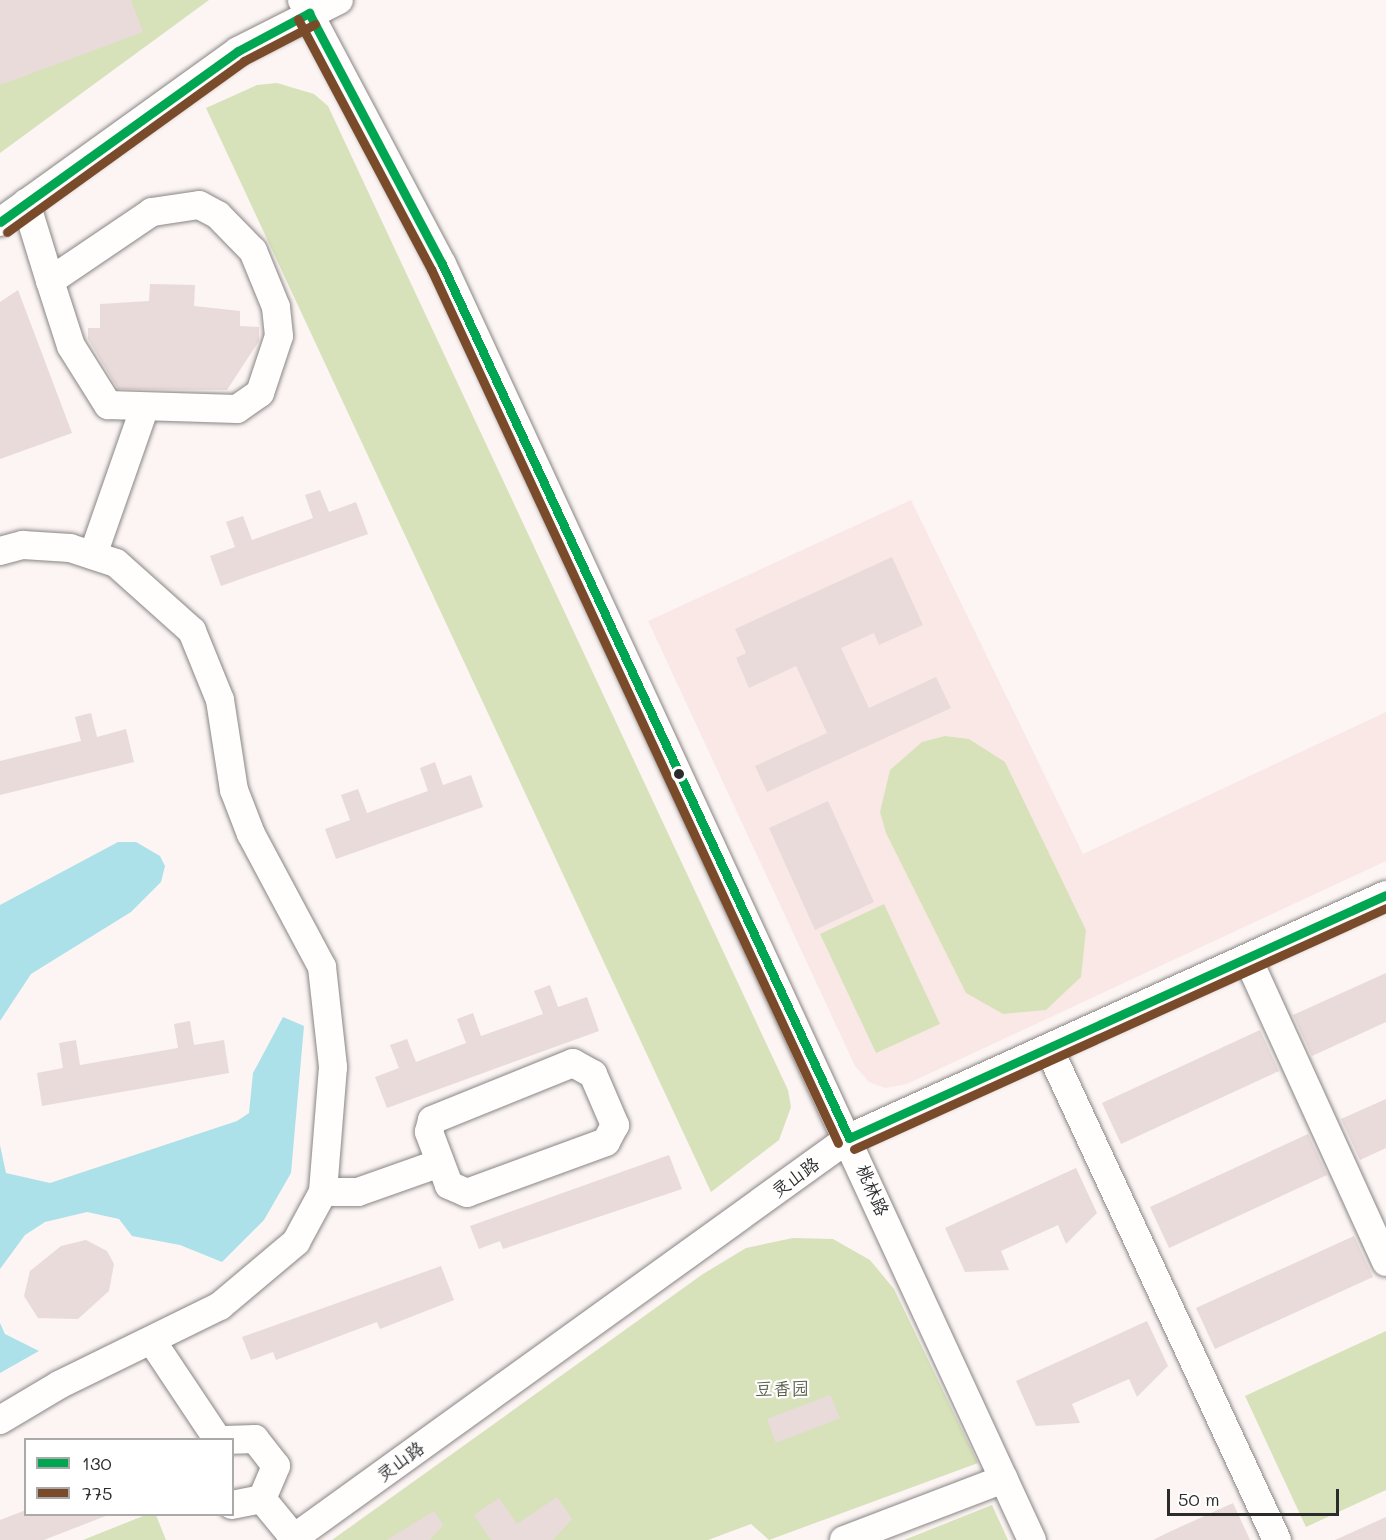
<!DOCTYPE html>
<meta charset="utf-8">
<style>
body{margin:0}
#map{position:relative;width:1386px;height:1540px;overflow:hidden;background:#fcf5f4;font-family:Mali,"LXGW WenKai TC",sans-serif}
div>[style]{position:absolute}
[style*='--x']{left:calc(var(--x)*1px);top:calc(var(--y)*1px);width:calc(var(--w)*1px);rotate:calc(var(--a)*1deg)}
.built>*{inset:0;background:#fae8e6}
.green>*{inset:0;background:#d7e2ba}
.water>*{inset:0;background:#ace1ea}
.building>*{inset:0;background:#e9dbda}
.roads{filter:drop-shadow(0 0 2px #898685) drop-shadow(0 0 2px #898685)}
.minor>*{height:28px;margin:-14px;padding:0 14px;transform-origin:14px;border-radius:14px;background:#fffefd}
.bus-1>*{height:9px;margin:-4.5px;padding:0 4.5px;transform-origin:4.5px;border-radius:4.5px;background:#00a651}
.bus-2>*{height:9px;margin:-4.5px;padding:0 4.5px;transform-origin:4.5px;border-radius:4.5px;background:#7a4b2a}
.dots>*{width:16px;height:16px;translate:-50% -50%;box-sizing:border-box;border:3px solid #fff;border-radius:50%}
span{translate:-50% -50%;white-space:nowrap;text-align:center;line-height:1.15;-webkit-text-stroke:4.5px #fff;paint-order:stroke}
.street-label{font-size:18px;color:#2b2b2b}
.park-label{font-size:18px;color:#565d48}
.legend{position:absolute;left:24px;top:1438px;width:210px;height:78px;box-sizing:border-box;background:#fff;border:2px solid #aaa;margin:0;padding:8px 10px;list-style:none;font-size:18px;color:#2b2b2b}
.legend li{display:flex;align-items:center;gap:12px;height:30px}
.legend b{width:30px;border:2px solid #aaa}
.scale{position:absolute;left:1167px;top:1489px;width:172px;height:27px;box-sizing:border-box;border:3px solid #2b2b2b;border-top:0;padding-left:8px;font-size:18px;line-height:21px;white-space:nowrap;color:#2b2b2b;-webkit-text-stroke:4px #fff;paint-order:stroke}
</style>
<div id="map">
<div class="built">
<div style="clip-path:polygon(911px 500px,1083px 854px,1386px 712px,1386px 861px,907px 1084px,885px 1088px,869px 1082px,855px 1066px,648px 621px)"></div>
</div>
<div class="green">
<div style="clip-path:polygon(0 0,209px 0,0 153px)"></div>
<div style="clip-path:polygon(277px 83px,314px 94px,328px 106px,788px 1090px,791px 1107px,779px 1140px,711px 1192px,206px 108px,257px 85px)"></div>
<div style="clip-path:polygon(945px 736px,969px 739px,1005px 762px,1086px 930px,1081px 977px,1046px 1010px,1003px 1014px,966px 993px,886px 833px,880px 812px,890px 770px,922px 742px)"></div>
<div style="clip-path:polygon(884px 904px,940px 1024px,876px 1053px,820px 934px)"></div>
<div style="clip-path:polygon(793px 1238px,833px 1239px,870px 1260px,894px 1289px,978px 1463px,769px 1540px,751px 1524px,708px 1540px,332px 1540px,703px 1274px,746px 1248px)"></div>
<div style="clip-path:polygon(1386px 1331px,1386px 1490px,1306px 1527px,1245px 1396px)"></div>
<div style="clip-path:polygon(992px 1505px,1008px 1540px,904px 1540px)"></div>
<div style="clip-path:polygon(148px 1514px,156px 1515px,166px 1540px,83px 1540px)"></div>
</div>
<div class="water">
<div style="clip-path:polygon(118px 842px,136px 842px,160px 856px,165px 866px,161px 882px,131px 912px,31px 974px,0 1021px,0 905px)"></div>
<div style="clip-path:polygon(283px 1017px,304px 1026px,291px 1173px,264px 1220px,222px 1262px,180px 1245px,132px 1236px,119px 1219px,87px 1212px,45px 1222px,25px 1235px,0 1269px,0 1145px,6px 1173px,50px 1183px,237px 1121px,249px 1113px,253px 1073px)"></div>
<div style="clip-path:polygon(0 1323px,5px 1334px,39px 1351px,0 1373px)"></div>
</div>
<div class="building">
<div style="clip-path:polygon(0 0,131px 0,143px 32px,0 85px)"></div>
<div style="clip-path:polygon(150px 284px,195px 285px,194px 306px,240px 311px,240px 326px,259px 327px,259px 341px,227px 390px,118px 389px,88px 339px,88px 328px,100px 328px,100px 304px,149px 301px)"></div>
<div style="clip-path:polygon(18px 290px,72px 433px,0 459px,0 302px)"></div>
<div style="clip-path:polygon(320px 490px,329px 512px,356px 502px,368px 534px,221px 586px,210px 556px,235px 547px,226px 522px,243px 516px,252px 540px,313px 518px,305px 495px)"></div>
<div style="clip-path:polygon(892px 557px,923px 625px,879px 645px,874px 633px,841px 648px,869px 708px,936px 677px,951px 708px,767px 792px,755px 766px,827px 733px,796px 666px,749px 688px,736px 658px,746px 653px,735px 629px)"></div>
<div style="clip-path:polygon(91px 713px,97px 737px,126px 729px,134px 762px,0 795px,0 761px,81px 741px,75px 717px)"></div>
<div style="clip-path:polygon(435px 762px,443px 785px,471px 775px,483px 807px,336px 859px,325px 829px,350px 820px,341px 795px,358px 789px,367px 813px,428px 791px,420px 768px)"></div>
<div style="clip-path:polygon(828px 801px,874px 902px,815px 930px,769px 828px)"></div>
<div style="clip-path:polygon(1386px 973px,1386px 1022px,1312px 1056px,1293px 1015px)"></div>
<div style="clip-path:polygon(550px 985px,558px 1007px,587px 997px,599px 1031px,387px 1108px,375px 1077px,399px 1068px,390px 1045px,407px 1039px,416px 1062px,466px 1043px,457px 1019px,473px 1013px,481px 1036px,543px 1014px,534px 991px)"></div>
<div style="clip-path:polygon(190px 1021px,194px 1045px,224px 1040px,229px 1073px,42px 1106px,37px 1073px,63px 1068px,59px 1043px,76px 1040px,80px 1065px,178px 1048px,174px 1024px)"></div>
<div style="clip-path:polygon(1260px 1030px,1279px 1071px,1121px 1144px,1102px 1103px)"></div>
<div style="clip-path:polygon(1386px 1099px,1386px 1148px,1360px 1160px,1341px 1119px)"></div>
<div style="clip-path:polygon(1308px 1134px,1327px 1175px,1169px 1248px,1150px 1207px)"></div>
<div style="clip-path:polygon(669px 1155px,682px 1189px,503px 1249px,500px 1241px,479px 1249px,470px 1226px)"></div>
<div style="clip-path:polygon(1076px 1168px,1097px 1213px,1066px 1244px,1058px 1225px,1001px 1251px,1009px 1270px,965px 1272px,945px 1228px)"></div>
<div style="clip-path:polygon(1354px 1236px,1373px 1277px,1215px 1349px,1196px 1308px)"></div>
<div style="clip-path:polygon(86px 1240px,107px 1251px,114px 1264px,109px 1291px,78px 1319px,38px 1318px,24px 1296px,30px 1271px,61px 1246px)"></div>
<div style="clip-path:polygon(441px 1266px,454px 1300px,380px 1329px,377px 1322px,276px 1360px,273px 1352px,251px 1360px,242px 1337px)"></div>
<div style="clip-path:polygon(1147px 1321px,1168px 1366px,1137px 1397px,1129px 1379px,1072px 1404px,1080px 1423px,1036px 1426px,1016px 1381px)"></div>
<div style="clip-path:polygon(830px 1395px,840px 1418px,776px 1443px,767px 1419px)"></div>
<div style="clip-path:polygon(557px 1497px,572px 1519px,553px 1540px,491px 1540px,474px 1515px,499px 1498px,517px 1524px)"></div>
<div style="clip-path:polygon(1233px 1503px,1250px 1540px,1153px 1540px,1167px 1533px)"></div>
<div style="clip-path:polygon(26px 1510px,26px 1514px,108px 1515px,44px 1540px,0 1540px,0 1520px)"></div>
<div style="clip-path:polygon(434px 1511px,443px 1525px,430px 1540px,387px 1540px)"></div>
<div style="clip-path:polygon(1386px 1517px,1386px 1540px,1335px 1540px)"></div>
</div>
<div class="roads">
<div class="minor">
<div style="--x:302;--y:0;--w:299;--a:62.1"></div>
<div style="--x:442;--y:264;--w:1406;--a:65.19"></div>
<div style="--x:26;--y:203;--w:82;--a:72.9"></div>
<div style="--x:50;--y:281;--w:68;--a:72.1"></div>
<div style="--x:71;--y:346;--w:70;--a:57.9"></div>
<div style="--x:108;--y:405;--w:129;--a:1.8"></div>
<div style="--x:237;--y:409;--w:28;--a:-35"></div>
<div style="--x:260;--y:393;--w:60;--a:-71.6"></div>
<div style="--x:279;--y:336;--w:29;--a:-96"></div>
<div style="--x:276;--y:307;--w:61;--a:-112.3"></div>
<div style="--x:253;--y:251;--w:50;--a:-134.2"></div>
<div style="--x:218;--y:215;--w:21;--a:-152"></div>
<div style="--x:199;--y:205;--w:48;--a:171.5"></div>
<div style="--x:152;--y:212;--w:123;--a:145.9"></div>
<div style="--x:0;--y:222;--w:293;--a:-35.7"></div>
<div style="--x:238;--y:51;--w:113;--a:-26.8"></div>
<div style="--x:0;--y:551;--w:24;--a:-15"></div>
<div style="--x:23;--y:545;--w:47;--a:3.7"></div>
<div style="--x:70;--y:548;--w:48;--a:18.1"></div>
<div style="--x:116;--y:563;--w:102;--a:41.8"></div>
<div style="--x:192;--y:631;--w:74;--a:67.9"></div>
<div style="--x:220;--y:700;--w:91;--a:81.2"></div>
<div style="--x:234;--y:790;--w:47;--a:68.9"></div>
<div style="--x:251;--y:834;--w:151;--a:61.9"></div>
<div style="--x:322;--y:967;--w:101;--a:83.7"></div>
<div style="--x:333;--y:1067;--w:125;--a:94.6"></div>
<div style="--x:323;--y:1192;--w:57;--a:118.4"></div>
<div style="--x:296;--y:1242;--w:99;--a:139.9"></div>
<div style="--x:220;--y:1306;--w:179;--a:153.9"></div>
<div style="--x:59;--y:1385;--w:69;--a:149.3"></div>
<div style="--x:93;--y:555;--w:155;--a:-70.7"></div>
<div style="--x:1248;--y:959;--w:333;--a:65.5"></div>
<div style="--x:1050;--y:1051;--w:539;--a:65.1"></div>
<div style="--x:573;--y:1063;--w:23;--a:29"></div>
<div style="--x:593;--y:1074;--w:56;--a:66.7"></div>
<div style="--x:615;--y:1125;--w:19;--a:118"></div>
<div style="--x:606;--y:1142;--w:148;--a:159.9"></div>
<div style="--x:467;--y:1193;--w:20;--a:-156"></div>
<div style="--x:449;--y:1185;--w:57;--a:-110.7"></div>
<div style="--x:429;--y:1132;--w:12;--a:-76"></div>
<div style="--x:432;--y:1120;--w:152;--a:-22"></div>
<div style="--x:323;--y:1192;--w:35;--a:0"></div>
<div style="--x:358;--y:1192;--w:87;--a:-19.5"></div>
<div style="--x:152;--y:1341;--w:119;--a:56.3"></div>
<div style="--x:225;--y:1440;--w:30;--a:-2"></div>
<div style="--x:255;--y:1439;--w:34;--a:52"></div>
<div style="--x:276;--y:1466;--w:36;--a:113"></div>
<div style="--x:262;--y:1499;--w:31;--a:169"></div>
<div style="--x:262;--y:1499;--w:50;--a:50.6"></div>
<div style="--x:291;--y:1540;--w:688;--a:-35.77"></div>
<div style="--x:849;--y:1138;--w:589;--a:-24.35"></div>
<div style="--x:844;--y:1540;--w:171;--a:-20.9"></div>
</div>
</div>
<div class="bus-1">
<div style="--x:309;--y:13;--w:284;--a:62.1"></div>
<div style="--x:442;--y:264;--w:964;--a:65.03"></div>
<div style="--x:0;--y:222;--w:293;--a:-35.7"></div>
<div style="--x:238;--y:51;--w:81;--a:-28.2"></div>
<div style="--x:849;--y:1138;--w:589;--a:-24.35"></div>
</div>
<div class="bus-2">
<div style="--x:298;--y:19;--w:283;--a:62"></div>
<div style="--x:431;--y:269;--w:964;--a:65.03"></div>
<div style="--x:7;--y:232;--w:292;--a:-35.8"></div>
<div style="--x:244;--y:61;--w:80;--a:-27.5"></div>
<div style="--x:854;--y:1149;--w:584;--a:-24.37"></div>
</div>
<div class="dots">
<div style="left:679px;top:774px;background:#2b2b2b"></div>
</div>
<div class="street-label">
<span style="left:795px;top:1177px;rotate:-36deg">灵山路</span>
<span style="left:873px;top:1190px;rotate:66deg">桃林路</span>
<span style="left:400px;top:1461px;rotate:-36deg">灵山路</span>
</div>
<div class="park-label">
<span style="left:782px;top:1388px">豆香园</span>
</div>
<ul class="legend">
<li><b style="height:8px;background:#00a651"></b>130</li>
<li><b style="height:8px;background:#7a4b2a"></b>775</li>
</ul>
<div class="scale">50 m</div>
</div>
